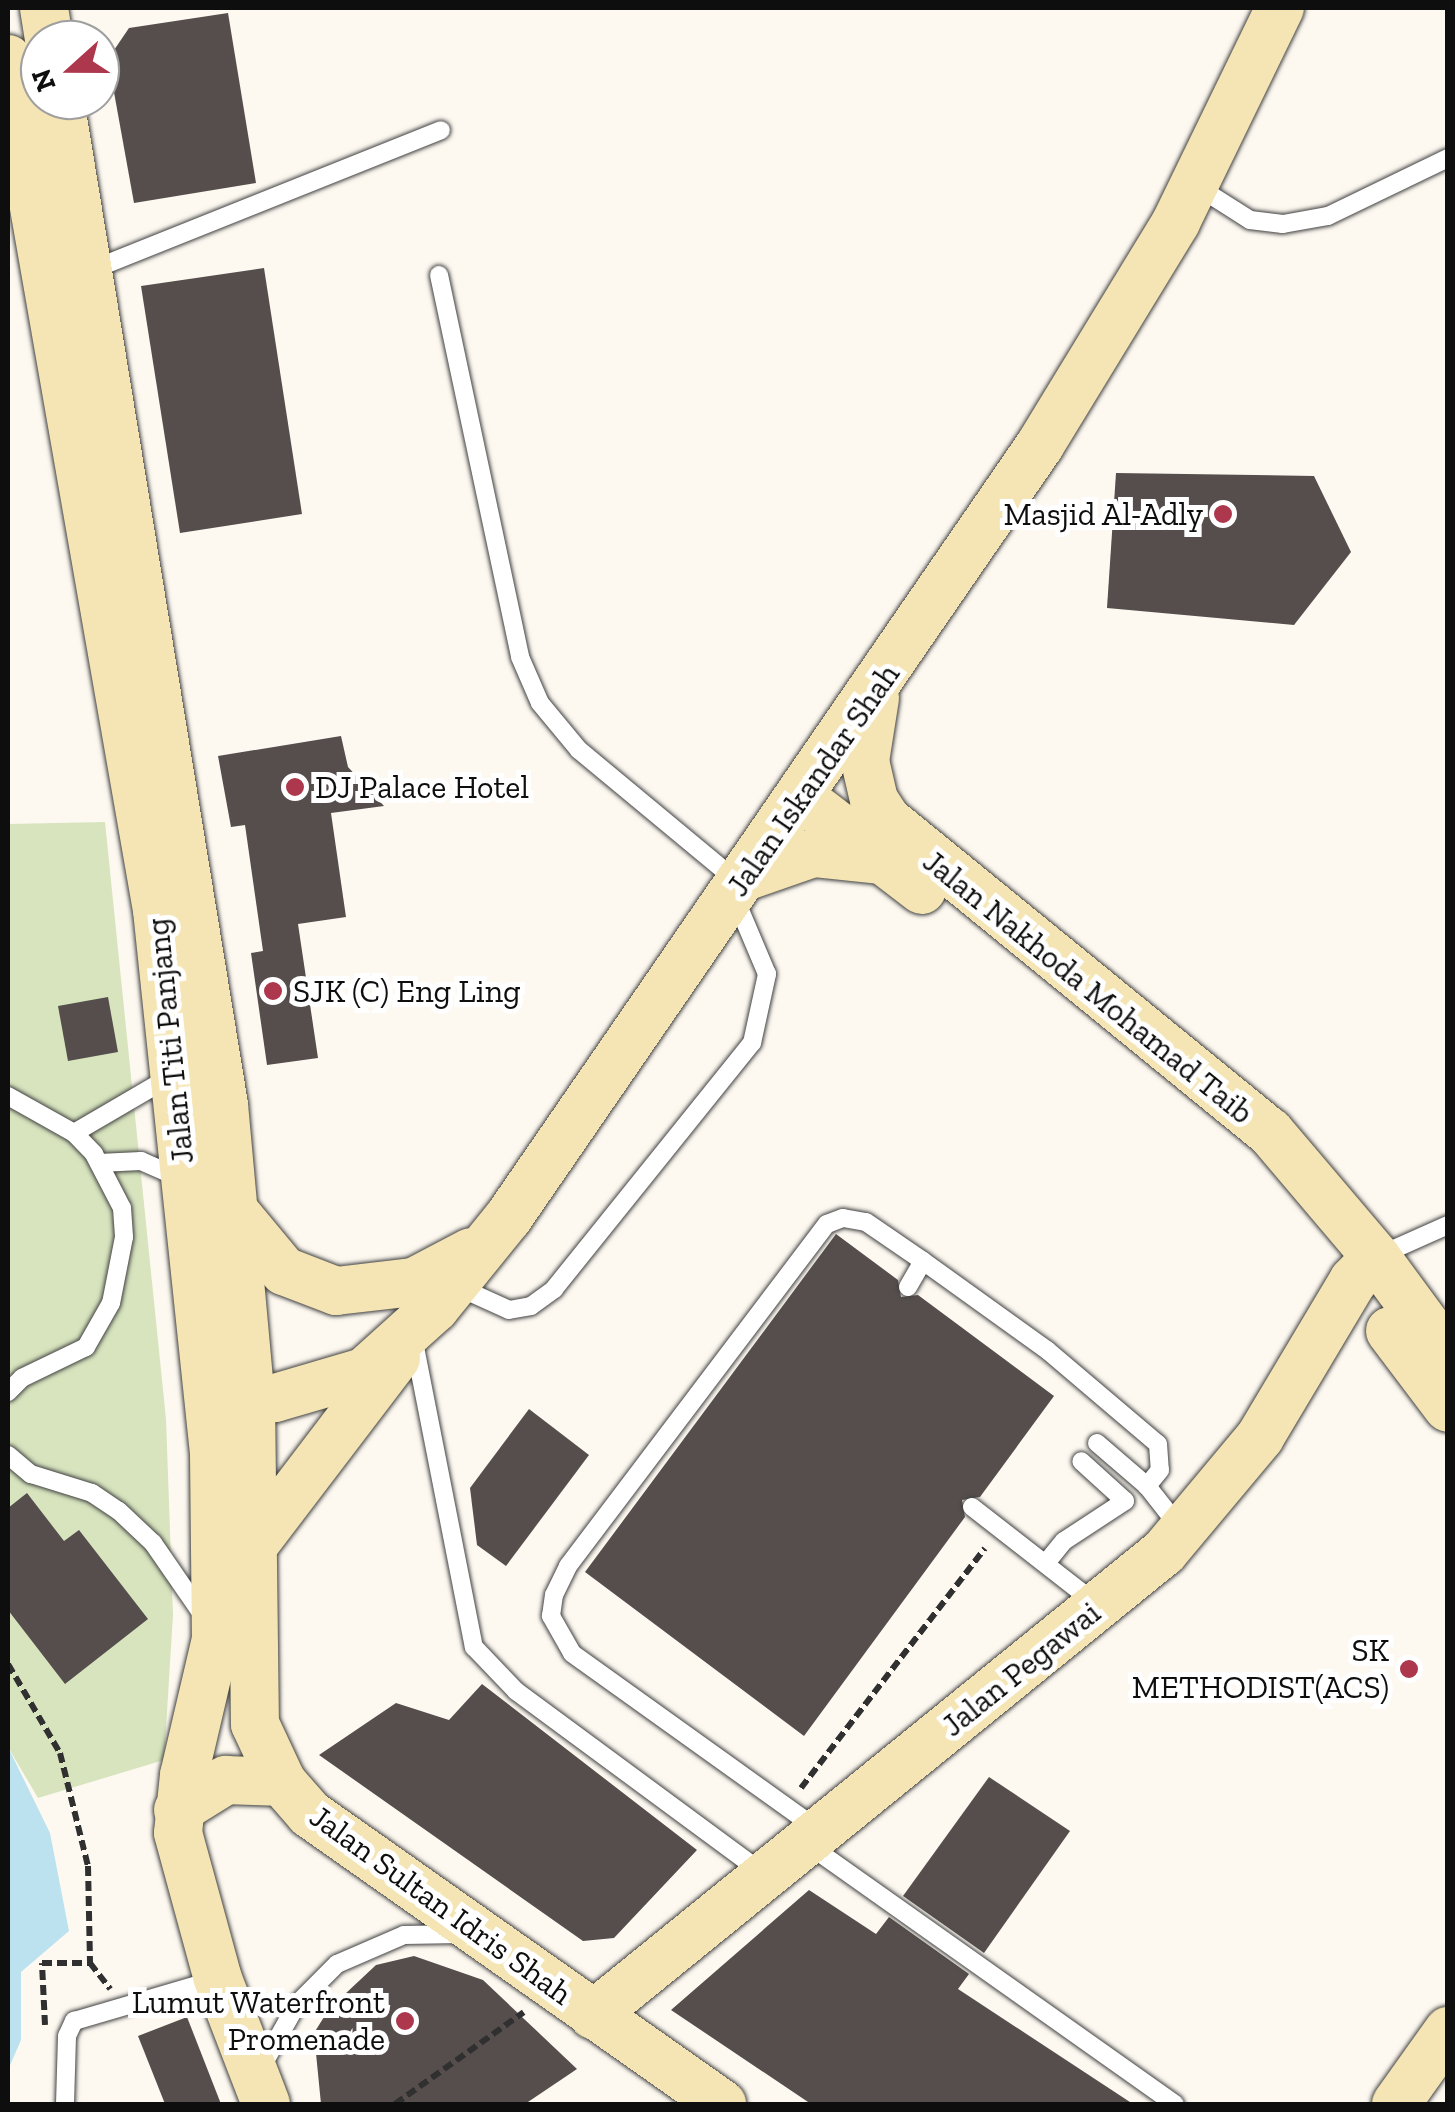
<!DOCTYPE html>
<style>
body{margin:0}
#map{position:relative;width:1455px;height:2112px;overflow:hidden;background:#fdf9f1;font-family:"Zilla Slab",serif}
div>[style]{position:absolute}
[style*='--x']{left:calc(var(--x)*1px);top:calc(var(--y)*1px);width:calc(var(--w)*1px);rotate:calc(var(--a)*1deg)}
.green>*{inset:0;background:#d7e4be}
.water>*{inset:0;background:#bce2ef}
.building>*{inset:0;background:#554e4c}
.path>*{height:6px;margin-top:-3px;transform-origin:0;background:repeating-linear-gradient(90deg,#303030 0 10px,transparent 0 15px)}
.roads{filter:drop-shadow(0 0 2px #414141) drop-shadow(0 0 2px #414141)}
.lane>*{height:18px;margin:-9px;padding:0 9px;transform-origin:9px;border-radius:9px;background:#fff}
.secondary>*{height:48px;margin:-24px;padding:0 24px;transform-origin:24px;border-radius:24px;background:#f5e5b4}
.dots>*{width:28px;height:28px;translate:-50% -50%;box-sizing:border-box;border:5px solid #fff;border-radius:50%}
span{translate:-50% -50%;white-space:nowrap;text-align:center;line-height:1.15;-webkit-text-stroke:10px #fff;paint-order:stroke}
.poi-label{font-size:32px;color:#0e0e0e}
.right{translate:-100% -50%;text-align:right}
.left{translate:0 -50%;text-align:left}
.street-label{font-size:32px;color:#0e0e0e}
.frame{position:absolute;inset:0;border:10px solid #0e0e0e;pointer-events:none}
.north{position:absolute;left:20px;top:20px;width:100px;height:100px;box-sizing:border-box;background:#fff;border:2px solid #9f9f9f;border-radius:50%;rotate:249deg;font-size:28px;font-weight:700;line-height:40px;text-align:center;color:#0e0e0e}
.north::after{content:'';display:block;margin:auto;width:35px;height:45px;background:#ad374c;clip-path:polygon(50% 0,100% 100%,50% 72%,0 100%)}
</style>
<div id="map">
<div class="green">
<div style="clip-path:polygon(105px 822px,166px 1419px,173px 1615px,164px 1760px,38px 1798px,8px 1747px,8px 824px)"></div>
</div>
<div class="water">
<div style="clip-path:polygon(8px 1747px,50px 1833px,69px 1931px,21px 1972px,21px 2040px,8px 2070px)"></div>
</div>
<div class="building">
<div style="clip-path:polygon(228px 13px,256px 183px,134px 203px,108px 59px,129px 28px)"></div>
<div style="clip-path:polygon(264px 268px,302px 514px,180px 533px,141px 286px)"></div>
<div style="clip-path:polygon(1116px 473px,1314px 476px,1351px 552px,1294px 625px,1107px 608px)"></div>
<div style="clip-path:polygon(341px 736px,348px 767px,384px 806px,331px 813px,346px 917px,298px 924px,318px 1058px,267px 1065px,251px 953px,263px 951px,245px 825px,231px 827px,218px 756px)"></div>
<div style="clip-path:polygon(108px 997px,118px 1052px,68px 1061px,58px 1006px)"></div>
<div style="clip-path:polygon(836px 1234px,898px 1280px,901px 1297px,918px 1295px,1054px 1396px,980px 1497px,962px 1500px,965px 1517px,804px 1736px,585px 1572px)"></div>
<div style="clip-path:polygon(529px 1409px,589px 1455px,506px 1566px,477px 1545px,470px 1488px)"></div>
<div style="clip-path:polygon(27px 1493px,64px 1541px,79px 1530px,148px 1619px,65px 1684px,8px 1610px,8px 1508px)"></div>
<div style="clip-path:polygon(482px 1684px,697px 1850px,614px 1938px,583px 1941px,319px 1755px,396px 1703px,449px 1720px)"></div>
<div style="clip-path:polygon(989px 1777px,1070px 1831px,984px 1953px,903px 1896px)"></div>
<div style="clip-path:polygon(809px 1890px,876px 1934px,889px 1917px,969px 1974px,958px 1989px,1133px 2104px,811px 2104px,671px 2010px)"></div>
<div style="clip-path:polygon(414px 1956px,483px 1980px,577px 2069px,525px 2104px,321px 2104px,314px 2033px,329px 2009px,376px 1965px)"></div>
<div style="clip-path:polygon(187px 2017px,221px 2104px,165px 2104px,138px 2036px)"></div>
</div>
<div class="path">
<div style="--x:8;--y:1664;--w:103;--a:59.7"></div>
<div style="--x:60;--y:1753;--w:116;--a:76.1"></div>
<div style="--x:88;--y:1866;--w:97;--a:88.8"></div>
<div style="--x:801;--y:1788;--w:302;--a:-52.5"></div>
<div style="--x:45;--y:2025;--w:62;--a:-92.8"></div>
<div style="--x:42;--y:1963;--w:48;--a:0"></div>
<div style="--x:90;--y:1963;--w:33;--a:52"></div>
<div style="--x:395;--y:2104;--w:158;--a:-35.5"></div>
</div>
<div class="roads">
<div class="lane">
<div style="--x:1195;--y:185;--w:65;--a:32.5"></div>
<div style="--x:1250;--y:220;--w:33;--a:7"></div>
<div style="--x:1283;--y:224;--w:46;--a:-10.1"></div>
<div style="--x:1328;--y:216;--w:133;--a:-25.8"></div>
<div style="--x:89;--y:271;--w:379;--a:-21.8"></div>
<div style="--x:439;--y:275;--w:390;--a:78"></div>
<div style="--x:520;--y:657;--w:50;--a:66.5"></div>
<div style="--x:540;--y:703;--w:61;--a:50.3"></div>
<div style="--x:579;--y:750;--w:205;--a:39.7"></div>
<div style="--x:8;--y:1096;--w:76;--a:29.3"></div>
<div style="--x:74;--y:1133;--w:29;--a:46"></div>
<div style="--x:94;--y:1154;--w:61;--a:62.6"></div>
<div style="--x:122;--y:1208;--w:29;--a:86"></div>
<div style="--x:124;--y:1237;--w:67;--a:101.1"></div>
<div style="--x:111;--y:1303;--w:51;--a:119.6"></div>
<div style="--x:86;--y:1347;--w:71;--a:154.2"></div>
<div style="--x:22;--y:1378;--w:20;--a:135"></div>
<div style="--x:74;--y:1133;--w:109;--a:-30.3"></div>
<div style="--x:99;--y:1163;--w:42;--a:-2.7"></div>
<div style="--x:141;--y:1161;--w:43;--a:23.6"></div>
<div style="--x:1376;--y:1257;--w:79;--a:-24"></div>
<div style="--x:923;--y:1261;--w:153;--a:35.7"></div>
<div style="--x:1047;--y:1350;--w:145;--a:40.3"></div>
<div style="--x:1158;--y:1444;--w:26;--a:86"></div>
<div style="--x:1160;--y:1470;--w:21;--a:129"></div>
<div style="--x:454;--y:1285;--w:60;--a:24.4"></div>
<div style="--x:509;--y:1310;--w:22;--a:-10"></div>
<div style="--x:531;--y:1306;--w:29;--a:-36"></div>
<div style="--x:554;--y:1289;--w:316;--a:-51.2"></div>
<div style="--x:752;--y:1043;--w:71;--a:-77.7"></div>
<div style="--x:767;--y:974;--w:85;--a:-112.9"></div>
<div style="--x:414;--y:1342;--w:311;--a:78.9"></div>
<div style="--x:474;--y:1647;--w:61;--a:46.3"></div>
<div style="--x:516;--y:1691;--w:307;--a:36.4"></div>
<div style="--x:1097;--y:1443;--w:66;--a:40.7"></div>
<div style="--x:1147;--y:1486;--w:53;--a:51.8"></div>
<div style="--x:8;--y:1455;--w:30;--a:40"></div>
<div style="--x:31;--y:1474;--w:64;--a:17.3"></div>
<div style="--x:92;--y:1493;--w:32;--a:34"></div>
<div style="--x:119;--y:1511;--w:47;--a:43.3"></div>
<div style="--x:153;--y:1543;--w:90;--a:55.4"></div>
<div style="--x:972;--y:1507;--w:160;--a:37.9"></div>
<div style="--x:1046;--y:1563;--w:28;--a:-51"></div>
<div style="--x:1064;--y:1541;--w:73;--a:-33.3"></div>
<div style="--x:1125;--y:1501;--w:59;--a:-137.7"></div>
<div style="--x:816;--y:1828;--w:300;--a:-144.4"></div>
<div style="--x:572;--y:1653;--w:43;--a:-119.6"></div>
<div style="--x:551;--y:1616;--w:21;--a:-82"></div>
<div style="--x:554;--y:1595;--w:32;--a:-64"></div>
<div style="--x:568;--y:1566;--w:429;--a:-52.9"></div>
<div style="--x:827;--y:1224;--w:17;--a:-21"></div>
<div style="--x:843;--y:1218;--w:23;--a:10"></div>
<div style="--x:866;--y:1222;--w:69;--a:34.4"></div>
<div style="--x:923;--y:1261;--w:30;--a:120"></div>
<div style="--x:806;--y:1843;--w:452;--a:35.3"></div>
<div style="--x:261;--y:2068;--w:73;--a:-60.6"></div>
<div style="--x:297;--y:2004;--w:57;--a:-45"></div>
<div style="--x:337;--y:1964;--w:73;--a:-23.4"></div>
<div style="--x:404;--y:1935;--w:56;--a:-1"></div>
<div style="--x:65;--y:2104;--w:68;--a:-88.3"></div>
<div style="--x:67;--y:2036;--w:17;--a:-65"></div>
<div style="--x:74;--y:2021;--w:150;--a:-16.3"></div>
</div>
<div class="secondary">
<div style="--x:44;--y:8;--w:32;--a:81"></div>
<div style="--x:8;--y:59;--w:864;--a:80.07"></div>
<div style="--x:157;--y:910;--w:546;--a:84.01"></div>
<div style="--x:214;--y:1453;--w:186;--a:89.4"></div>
<div style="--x:216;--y:1639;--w:140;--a:103.2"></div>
<div style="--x:184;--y:1775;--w:58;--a:95.9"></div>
<div style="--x:178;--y:1833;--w:151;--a:74.7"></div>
<div style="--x:218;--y:1979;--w:134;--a:69"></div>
<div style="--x:60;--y:100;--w:1018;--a:80.73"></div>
<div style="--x:224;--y:1105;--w:297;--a:84.8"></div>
<div style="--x:251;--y:1401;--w:323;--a:89.3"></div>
<div style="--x:255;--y:1724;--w:64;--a:65"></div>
<div style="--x:282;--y:1782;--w:43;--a:48.8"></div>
<div style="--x:310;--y:1814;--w:504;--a:35.14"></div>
<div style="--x:875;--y:698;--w:64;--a:99"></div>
<div style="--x:865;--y:761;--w:40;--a:77"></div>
<div style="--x:874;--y:800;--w:24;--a:57"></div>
<div style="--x:887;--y:820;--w:494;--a:39.2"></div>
<div style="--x:1270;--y:1132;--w:164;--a:49.7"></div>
<div style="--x:1376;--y:1257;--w:122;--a:53.7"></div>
<div style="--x:802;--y:798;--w:151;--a:37.5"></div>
<div style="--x:747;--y:876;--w:70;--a:-19.2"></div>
<div style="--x:813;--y:853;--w:67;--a:6"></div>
<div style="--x:235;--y:1212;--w:77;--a:50.3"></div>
<div style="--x:284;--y:1271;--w:56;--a:21"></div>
<div style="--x:336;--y:1291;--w:79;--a:-6.6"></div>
<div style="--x:414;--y:1282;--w:64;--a:-27.8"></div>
<div style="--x:1390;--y:1331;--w:96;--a:53"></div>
<div style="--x:221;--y:1403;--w:54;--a:-5.3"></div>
<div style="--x:275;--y:1398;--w:93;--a:-16.3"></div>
<div style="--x:364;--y:1372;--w:96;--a:-42"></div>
<div style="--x:435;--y:1308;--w:116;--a:-51"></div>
<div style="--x:508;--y:1218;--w:938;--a:-55.46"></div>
<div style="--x:1040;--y:445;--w:261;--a:-58.6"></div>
<div style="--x:1176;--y:222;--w:238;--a:-64.1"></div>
<div style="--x:256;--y:1542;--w:231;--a:-52.7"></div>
<div style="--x:178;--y:1810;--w:57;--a:-32"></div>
<div style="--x:226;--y:1780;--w:56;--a:2"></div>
<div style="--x:593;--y:2015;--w:735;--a:-39.04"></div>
<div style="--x:1164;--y:1552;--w:150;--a:-50.1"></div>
<div style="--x:1260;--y:1437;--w:182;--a:-59.2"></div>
<div style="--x:1353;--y:1281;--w:33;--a:-46"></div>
<div style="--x:1396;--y:2104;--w:90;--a:-54.5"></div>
</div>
</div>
<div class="dots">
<div style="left:1223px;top:514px;background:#ad374c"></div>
<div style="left:295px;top:787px;background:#ad374c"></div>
<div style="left:273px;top:991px;background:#ad374c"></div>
<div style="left:1409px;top:1669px;background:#ad374c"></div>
<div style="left:405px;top:2021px;background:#ad374c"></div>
</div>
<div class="poi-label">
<span class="right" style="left:1203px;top:514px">Masjid Al-Adly</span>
<span class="left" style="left:315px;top:787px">DJ Palace Hotel</span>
<span class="left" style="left:293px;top:991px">SJK (C) Eng Ling</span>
<span class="right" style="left:1389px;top:1669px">SK<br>METHODIST(ACS)</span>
<span class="right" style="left:385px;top:2021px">Lumut Waterfront<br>Promenade</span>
</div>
<div class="street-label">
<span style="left:813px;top:780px;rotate:-55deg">Jalan Iskandar Shah</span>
<span style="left:1088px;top:987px;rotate:39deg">Jalan Nakhoda Mohamad Taib</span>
<span style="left:170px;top:1041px;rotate:-96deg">Jalan Titi Panjang</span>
<span style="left:1021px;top:1669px;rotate:-39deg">Jalan Pegawai</span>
<span style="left:441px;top:1905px;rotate:36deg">Jalan Sultan Idris Shah</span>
</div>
<div class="frame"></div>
<div class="north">N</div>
</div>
